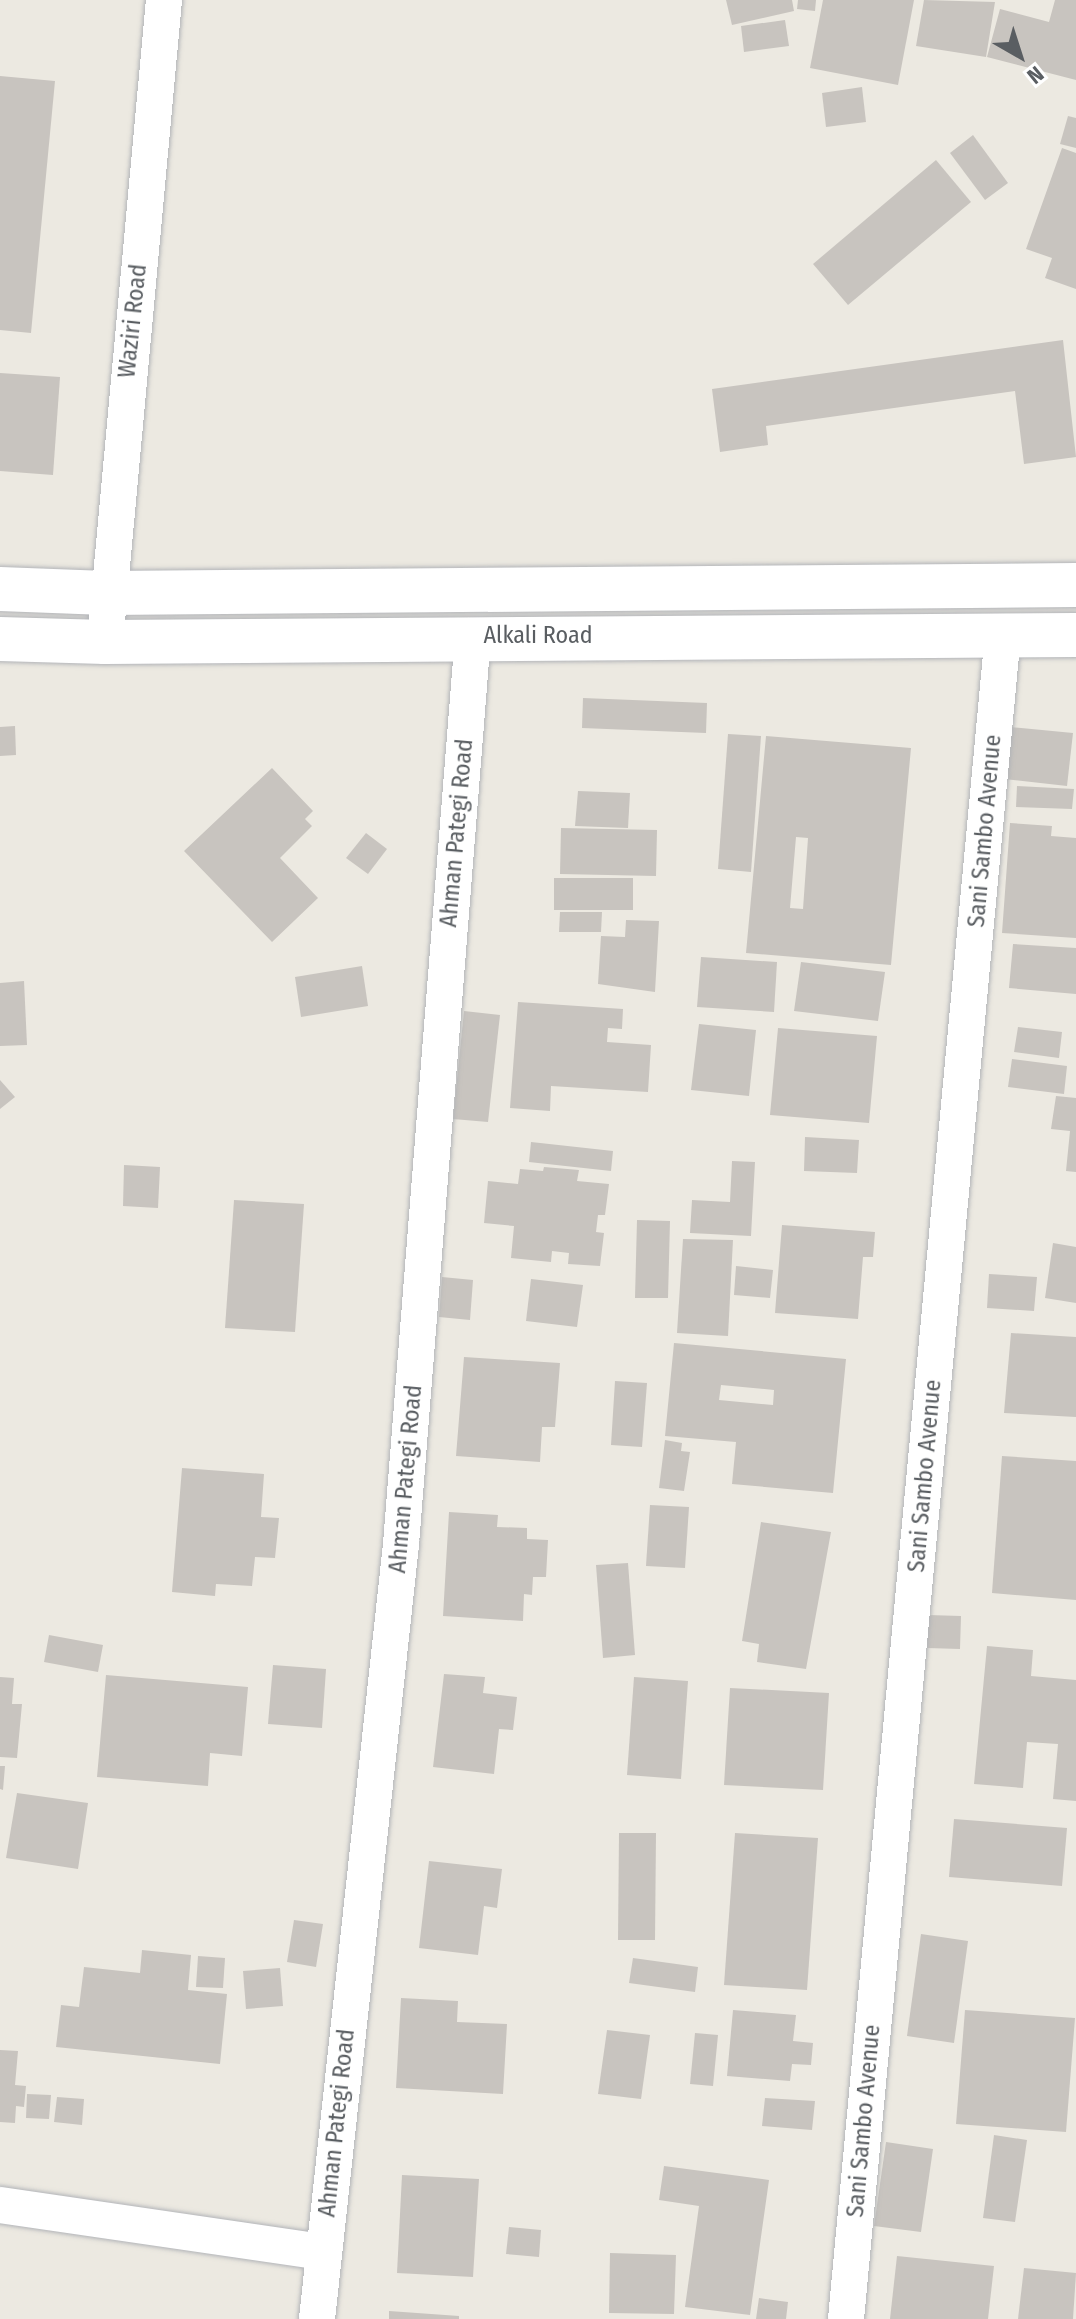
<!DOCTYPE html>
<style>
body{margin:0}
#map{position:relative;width:1076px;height:2319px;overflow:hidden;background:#ece9e1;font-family:"Fira Sans Condensed",sans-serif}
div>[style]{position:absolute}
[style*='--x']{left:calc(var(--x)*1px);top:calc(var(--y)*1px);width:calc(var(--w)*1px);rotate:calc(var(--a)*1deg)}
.building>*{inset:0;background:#c8c4bf}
.roads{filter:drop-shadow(0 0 2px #b2b4b8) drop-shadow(0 0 2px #b2b4b8)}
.minor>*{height:36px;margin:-18px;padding:0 18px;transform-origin:18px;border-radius:18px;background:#fff}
.secondary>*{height:44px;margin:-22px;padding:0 22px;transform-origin:22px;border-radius:22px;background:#fff}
span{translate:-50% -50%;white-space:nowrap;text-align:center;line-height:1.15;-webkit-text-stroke:6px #fff;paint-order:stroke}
.street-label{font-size:24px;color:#5a5e62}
.north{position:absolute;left:980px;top:16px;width:80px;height:80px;-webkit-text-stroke:6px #fff;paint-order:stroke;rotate:141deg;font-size:22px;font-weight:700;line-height:32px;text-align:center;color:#5a5e62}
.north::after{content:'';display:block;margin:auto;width:28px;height:36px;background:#5a5e62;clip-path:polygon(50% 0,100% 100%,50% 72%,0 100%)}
</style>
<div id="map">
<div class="building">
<div style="clip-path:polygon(726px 0,792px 0,794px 11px,732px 25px)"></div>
<div style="clip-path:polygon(798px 0,816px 0,815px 11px,797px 9px)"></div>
<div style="clip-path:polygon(823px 0,914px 0,898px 85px,810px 68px)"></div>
<div style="clip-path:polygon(924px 0,995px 2px,986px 57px,916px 46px)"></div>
<div style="clip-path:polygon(1055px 0,1076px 0,1076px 80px,987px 57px,1000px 9px,1049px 22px)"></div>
<div style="clip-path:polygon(785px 20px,789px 46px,744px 52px,741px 26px)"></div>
<div style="clip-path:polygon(0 76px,55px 81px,31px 333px,0 330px)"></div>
<div style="clip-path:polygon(862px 87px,866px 122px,826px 127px,822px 93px)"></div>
<div style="clip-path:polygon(1068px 116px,1076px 118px,1076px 148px,1060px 144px)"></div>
<div style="clip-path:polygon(973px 135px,1008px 183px,985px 200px,950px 153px)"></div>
<div style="clip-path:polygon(1062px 148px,1076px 153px,1076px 289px,1045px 278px,1052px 258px,1026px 249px)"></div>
<div style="clip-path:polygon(936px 160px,971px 202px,848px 305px,813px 264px)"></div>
<div style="clip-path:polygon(1063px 340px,1076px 457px,1024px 464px,1015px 391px,766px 426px,768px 445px,720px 452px,712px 389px)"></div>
<div style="clip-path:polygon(0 373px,60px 377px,53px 475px,0 471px)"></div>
<div style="clip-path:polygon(583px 698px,707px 703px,706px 733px,582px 728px)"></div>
<div style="clip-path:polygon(15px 726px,16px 755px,0 756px,0 727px)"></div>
<div style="clip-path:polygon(1010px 727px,1073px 733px,1067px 786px,1004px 779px)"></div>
<div style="clip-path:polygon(728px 734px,761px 736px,751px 872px,718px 869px)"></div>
<div style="clip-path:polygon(evenodd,766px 736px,911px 748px,891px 965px,746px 953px,766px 736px,796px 837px,808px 838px,803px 909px,790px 908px,796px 837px)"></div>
<div style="clip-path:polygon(272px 768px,313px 811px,305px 819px,312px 826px,280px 858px,318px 898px,272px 942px,184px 851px)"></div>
<div style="clip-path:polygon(1017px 786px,1074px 789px,1072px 809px,1016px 807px)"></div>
<div style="clip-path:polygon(578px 791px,630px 793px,628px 828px,575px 826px)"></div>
<div style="clip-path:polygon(1010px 823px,1052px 826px,1051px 836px,1076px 838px,1076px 938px,1002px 933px)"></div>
<div style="clip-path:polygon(561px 828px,657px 830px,656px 876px,560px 874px)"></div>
<div style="clip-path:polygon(366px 833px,387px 849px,368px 874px,346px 858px)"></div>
<div style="clip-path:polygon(554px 878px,633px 878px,633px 910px,554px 910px)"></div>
<div style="clip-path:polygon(560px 912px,602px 912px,601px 932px,559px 932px)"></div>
<div style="clip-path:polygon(626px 920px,659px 921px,655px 992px,598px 984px,601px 936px,625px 937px)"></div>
<div style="clip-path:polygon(1013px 944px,1076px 948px,1076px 994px,1009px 988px)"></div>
<div style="clip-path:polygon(701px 957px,777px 962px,774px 1012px,697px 1007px)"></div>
<div style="clip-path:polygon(801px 962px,885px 972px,878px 1021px,794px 1011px)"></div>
<div style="clip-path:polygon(362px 966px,368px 1006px,301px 1017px,295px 977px)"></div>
<div style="clip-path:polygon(24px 981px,27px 1045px,0 1046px,0 983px)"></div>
<div style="clip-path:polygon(518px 1002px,623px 1009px,622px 1029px,608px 1028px,607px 1042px,651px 1045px,648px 1092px,551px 1086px,550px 1111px,510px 1108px)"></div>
<div style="clip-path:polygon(464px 1011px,500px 1015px,488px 1122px,453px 1119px)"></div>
<div style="clip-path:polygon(699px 1024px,756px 1030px,749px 1096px,691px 1090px)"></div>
<div style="clip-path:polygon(1018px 1027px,1062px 1032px,1059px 1058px,1014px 1052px)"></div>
<div style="clip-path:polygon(778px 1028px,877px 1036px,869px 1123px,770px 1115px)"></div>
<div style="clip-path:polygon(1012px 1059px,1067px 1066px,1064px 1094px,1008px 1087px)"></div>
<div style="clip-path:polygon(0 1080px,15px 1097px,0 1109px)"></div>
<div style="clip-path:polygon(1056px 1096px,1076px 1098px,1076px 1172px,1066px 1171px,1070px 1131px,1051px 1129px)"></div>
<div style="clip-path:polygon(805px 1137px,859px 1140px,857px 1173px,804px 1171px)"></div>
<div style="clip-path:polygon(531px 1142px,613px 1151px,611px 1171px,529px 1162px)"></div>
<div style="clip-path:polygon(732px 1161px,755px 1162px,751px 1236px,690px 1233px,692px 1200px,730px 1202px)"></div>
<div style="clip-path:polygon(124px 1165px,160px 1167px,158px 1208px,123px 1206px)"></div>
<div style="clip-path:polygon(544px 1167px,579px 1170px,577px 1181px,609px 1184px,605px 1215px,598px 1215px,596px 1232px,604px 1233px,600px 1266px,568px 1264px,569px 1253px,552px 1251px,551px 1262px,511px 1258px,514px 1226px,484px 1223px,488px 1181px,518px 1184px,520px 1169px,543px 1171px)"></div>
<div style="clip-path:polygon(234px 1200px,304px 1204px,295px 1332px,225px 1328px)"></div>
<div style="clip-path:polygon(637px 1220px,670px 1221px,668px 1298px,635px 1298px)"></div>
<div style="clip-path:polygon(782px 1225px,875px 1232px,873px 1257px,863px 1257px,858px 1319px,775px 1313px)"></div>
<div style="clip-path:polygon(683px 1239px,733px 1240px,728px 1336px,677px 1333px)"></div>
<div style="clip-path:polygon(1053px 1243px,1076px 1247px,1076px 1303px,1045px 1298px)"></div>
<div style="clip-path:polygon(736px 1266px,773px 1270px,770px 1298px,734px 1295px)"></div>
<div style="clip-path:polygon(989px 1274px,1037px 1277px,1034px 1311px,987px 1308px)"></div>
<div style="clip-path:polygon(442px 1277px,473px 1280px,470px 1320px,439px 1317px)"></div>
<div style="clip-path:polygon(531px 1279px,583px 1285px,577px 1327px,526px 1321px)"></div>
<div style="clip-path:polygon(1011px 1333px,1076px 1337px,1076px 1417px,1004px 1413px)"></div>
<div style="clip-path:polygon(evenodd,674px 1343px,846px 1359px,833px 1493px,732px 1484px,736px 1442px,665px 1436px,674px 1343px,721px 1385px,774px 1390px,773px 1405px,719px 1400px,721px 1385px)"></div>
<div style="clip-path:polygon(464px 1357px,560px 1363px,555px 1427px,542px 1427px,540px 1462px,456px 1456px)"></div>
<div style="clip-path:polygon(615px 1381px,647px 1383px,642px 1447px,611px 1445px)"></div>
<div style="clip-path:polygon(665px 1440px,682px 1443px,681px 1451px,690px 1452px,684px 1491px,659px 1488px)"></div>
<div style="clip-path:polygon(1002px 1456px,1076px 1461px,1076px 1600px,992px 1593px)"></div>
<div style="clip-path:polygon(182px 1468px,264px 1474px,261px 1517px,279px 1518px,275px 1558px,255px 1557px,252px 1586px,216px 1584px,215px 1596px,172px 1592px)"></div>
<div style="clip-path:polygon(650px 1505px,689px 1507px,685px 1568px,646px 1566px)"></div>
<div style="clip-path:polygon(449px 1512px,498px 1515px,497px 1527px,527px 1528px,527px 1539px,548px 1540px,546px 1577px,533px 1577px,532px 1595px,524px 1594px,523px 1621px,443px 1616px)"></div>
<div style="clip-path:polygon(761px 1522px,831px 1532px,806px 1669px,757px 1662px,759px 1644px,742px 1641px)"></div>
<div style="clip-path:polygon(628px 1563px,635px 1655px,603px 1658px,596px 1565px)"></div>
<div style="clip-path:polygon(928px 1615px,961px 1616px,960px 1649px,927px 1648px)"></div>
<div style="clip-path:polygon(49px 1635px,103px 1645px,98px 1672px,44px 1662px)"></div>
<div style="clip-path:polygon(987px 1646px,1033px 1650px,1031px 1676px,1076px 1680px,1076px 1801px,1053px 1799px,1058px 1744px,1027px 1742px,1023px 1788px,974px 1784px)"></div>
<div style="clip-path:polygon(273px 1665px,326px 1669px,322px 1728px,268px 1724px)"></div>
<div style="clip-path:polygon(444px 1674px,485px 1677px,483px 1693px,517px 1697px,513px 1730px,499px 1729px,494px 1774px,433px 1767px)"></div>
<div style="clip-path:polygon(106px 1675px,248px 1687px,242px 1756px,210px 1753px,208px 1786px,97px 1777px)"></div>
<div style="clip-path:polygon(0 1677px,14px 1678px,12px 1704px,22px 1704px,17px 1758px,0 1757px)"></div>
<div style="clip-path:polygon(634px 1677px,688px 1681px,681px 1779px,627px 1775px)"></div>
<div style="clip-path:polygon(730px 1688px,829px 1693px,823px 1790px,724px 1785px)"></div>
<div style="clip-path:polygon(0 1766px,5px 1766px,3px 1790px,0 1789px)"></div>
<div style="clip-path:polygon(17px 1793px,88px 1803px,78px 1869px,6px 1858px)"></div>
<div style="clip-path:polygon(954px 1819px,1067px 1828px,1062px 1886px,949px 1877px)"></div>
<div style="clip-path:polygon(619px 1833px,656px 1833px,655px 1940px,618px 1940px)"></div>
<div style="clip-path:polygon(735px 1833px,818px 1838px,807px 1990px,724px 1985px)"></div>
<div style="clip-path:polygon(429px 1861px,502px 1869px,497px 1908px,484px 1906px,478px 1955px,419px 1948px)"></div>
<div style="clip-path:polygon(294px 1920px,323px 1924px,316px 1967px,287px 1962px)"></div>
<div style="clip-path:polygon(921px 1934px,968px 1941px,954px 2043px,907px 2036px)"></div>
<div style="clip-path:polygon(142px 1950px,191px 1955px,188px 1990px,227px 1994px,220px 2064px,56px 2047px,61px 2005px,79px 2007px,84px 1967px,140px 1973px)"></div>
<div style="clip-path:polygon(198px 1956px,225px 1958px,223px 1988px,196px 1987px)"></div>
<div style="clip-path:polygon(633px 1958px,698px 1967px,695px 1992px,629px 1983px)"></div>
<div style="clip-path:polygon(280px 1968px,283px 2006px,246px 2009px,243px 1971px)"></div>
<div style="clip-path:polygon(401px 1998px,458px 2001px,457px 2022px,507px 2024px,503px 2094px,396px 2088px)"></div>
<div style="clip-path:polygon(733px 2010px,796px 2015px,793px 2041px,813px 2043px,811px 2065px,792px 2064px,790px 2081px,727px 2076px)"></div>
<div style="clip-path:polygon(965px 2010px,1075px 2018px,1066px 2132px,956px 2124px)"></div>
<div style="clip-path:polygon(607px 2030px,650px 2035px,641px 2099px,598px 2094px)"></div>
<div style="clip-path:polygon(695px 2033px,718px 2035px,713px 2086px,690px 2084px)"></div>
<div style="clip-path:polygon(0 2050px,18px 2051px,15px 2085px,26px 2086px,24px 2107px,16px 2106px,15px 2123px,0 2122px)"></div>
<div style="clip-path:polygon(27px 2094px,51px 2095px,49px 2119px,26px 2118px)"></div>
<div style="clip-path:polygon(57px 2097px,84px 2099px,82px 2125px,54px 2122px)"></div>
<div style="clip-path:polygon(765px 2098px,815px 2101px,812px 2130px,762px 2126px)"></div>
<div style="clip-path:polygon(994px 2135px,1027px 2140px,1015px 2222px,983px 2218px)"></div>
<div style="clip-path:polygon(886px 2142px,933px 2149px,921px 2232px,874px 2226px)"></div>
<div style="clip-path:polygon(664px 2166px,769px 2180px,750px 2315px,685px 2307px,699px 2206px,659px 2200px)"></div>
<div style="clip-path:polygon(402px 2175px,479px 2179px,473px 2277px,397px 2273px)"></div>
<div style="clip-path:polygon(509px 2227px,541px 2230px,539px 2257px,506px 2254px)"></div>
<div style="clip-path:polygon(610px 2253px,676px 2255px,674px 2314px,609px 2313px)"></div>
<div style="clip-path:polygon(897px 2256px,994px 2266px,988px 2319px,890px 2319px)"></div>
<div style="clip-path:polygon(1024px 2268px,1076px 2273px,1073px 2319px,1018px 2319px)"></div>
<div style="clip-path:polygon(759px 2298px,788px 2302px,786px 2319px,756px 2319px)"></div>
<div style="clip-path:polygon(389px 2311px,459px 2316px,459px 2319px,389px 2319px)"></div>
</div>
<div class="roads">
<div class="minor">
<div style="--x:105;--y:642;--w:645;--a:-84.75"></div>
<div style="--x:0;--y:2205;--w:325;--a:8.3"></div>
<div style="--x:317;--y:2319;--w:780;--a:-83.81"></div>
<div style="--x:401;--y:1544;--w:911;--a:-85.47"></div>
<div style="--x:846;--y:2319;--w:1693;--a:-84.68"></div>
</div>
<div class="secondary">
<div style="--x:0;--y:589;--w:106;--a:2.2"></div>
<div style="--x:106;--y:593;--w:970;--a:-0.47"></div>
<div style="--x:0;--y:639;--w:105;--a:1.6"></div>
<div style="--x:105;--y:642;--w:971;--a:-0.41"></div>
</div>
</div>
<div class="street-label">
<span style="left:133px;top:321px;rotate:-84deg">Waziri Road</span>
<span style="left:538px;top:636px">Alkali Road</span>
<span style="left:985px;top:831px;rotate:-85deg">Sani Sambo Avenue</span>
<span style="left:457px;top:833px;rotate:-85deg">Ahman Pategi Road</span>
<span style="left:925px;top:1476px;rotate:-85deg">Sani Sambo Avenue</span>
<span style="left:406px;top:1479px;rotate:-85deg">Ahman Pategi Road</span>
<span style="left:864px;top:2121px;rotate:-85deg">Sani Sambo Avenue</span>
<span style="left:337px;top:2123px;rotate:-84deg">Ahman Pategi Road</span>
</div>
<div class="north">N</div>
</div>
